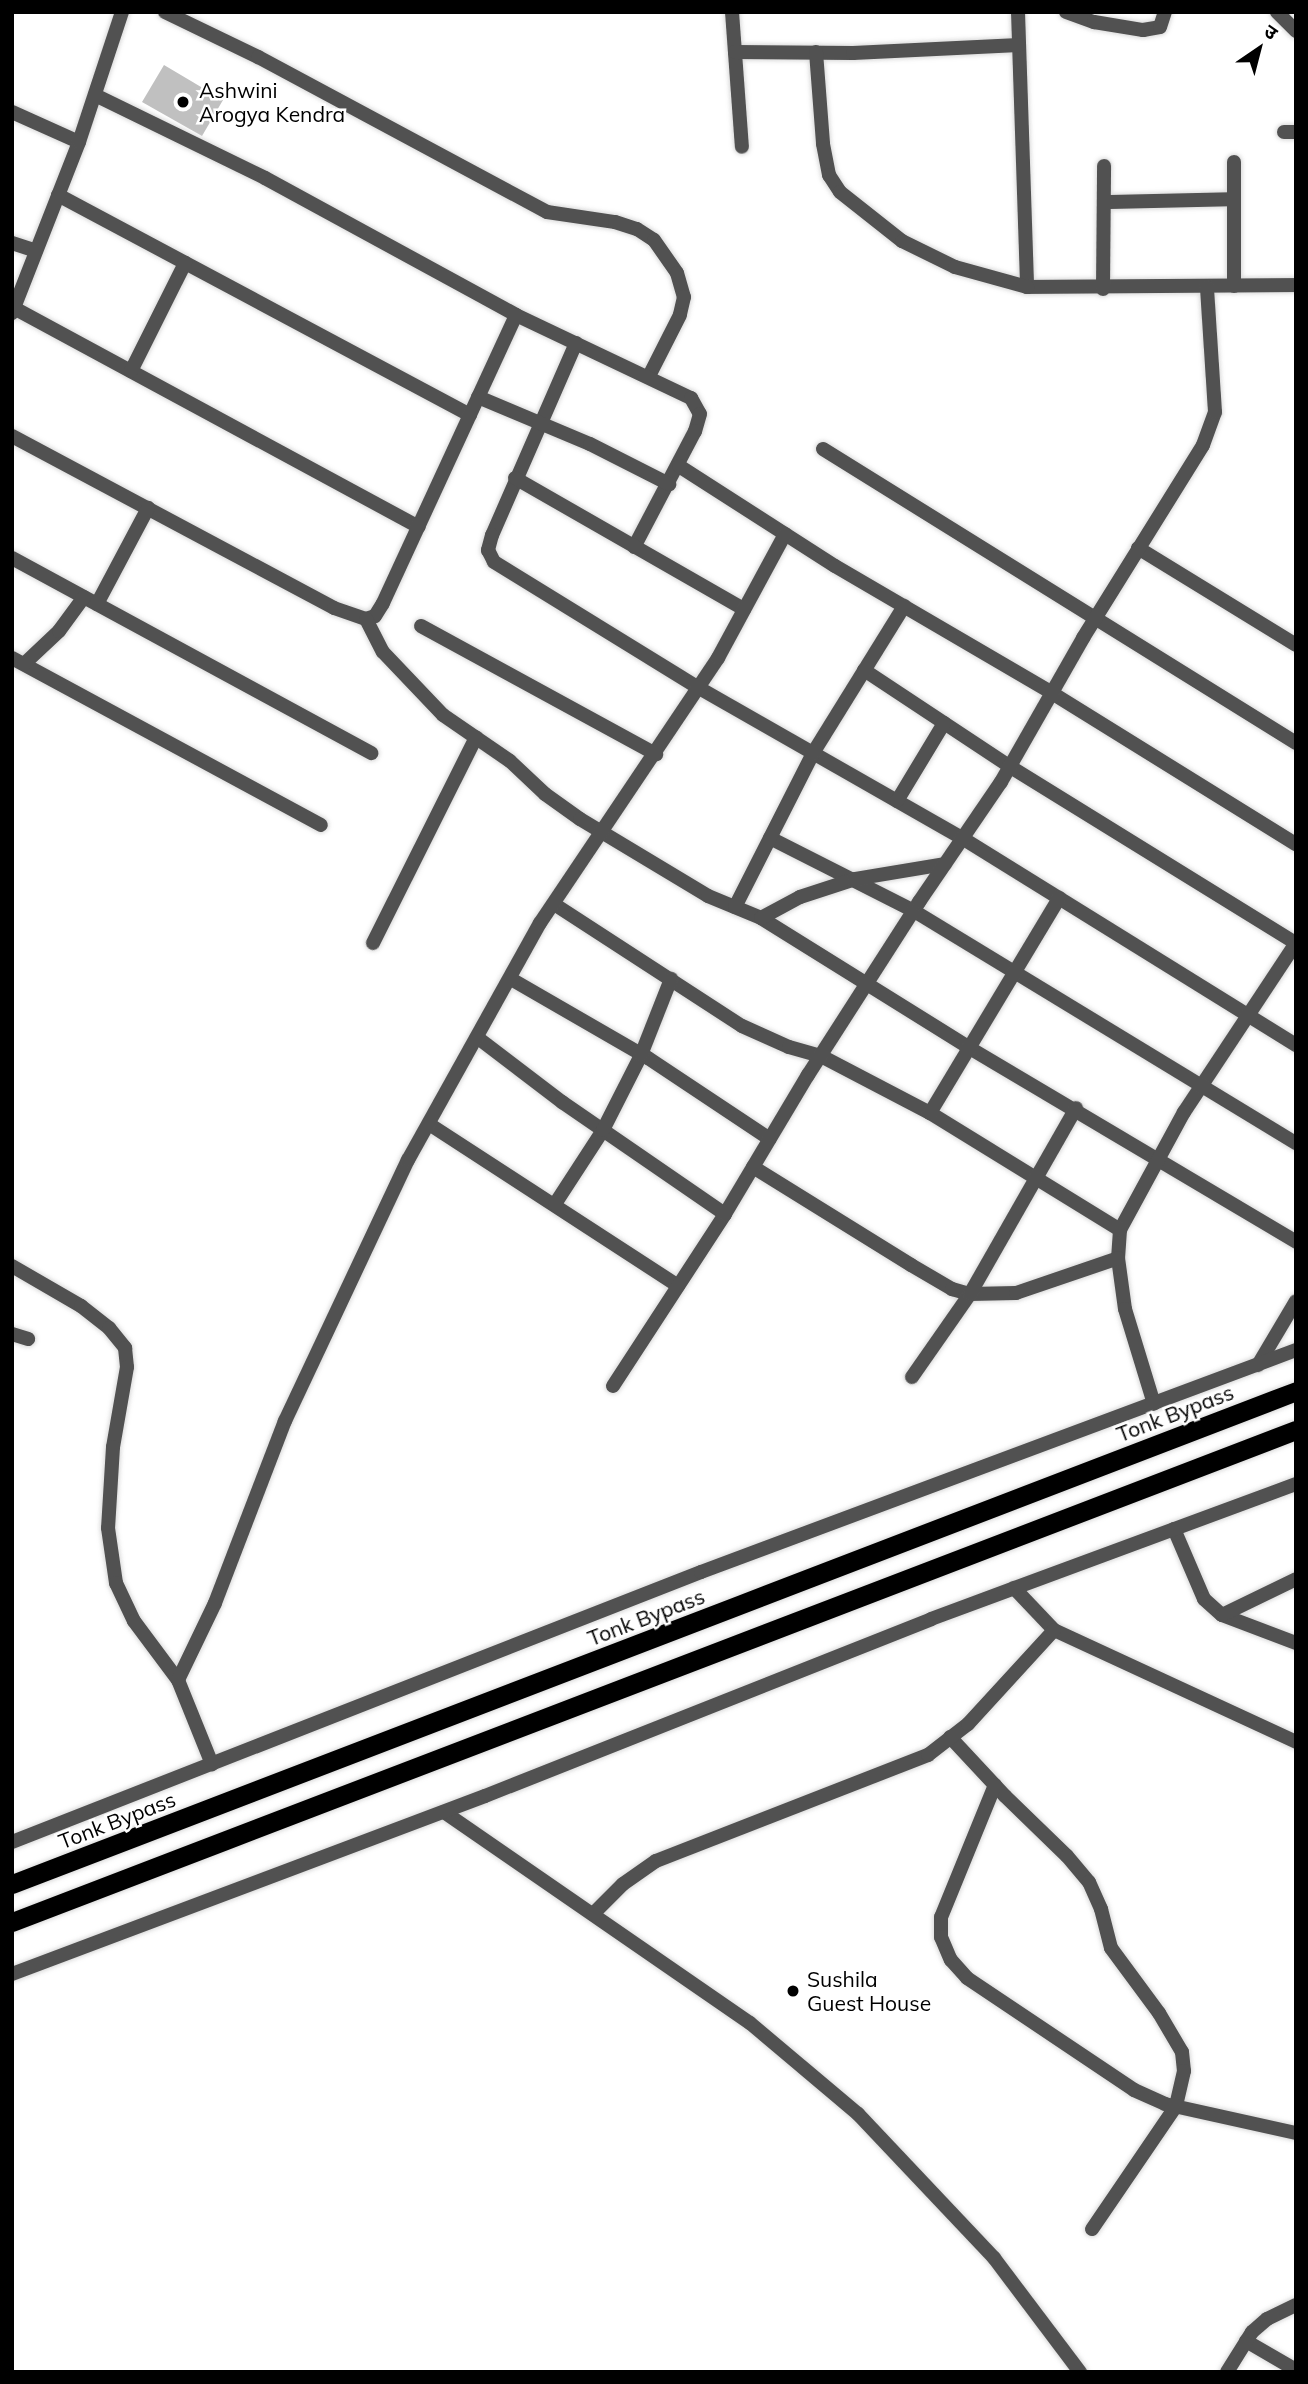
<!DOCTYPE html>
<meta charset="utf-8">
<style>
body{margin:0}
#map{position:relative;width:1308px;height:2384px;overflow:hidden;background:#fff;font-family:Mulish,"Noto Sans Devanagari",sans-serif}
div>[style]{position:absolute}
[style*='--x']{left:calc(var(--x)*1px);top:calc(var(--y)*1px);width:calc(var(--w)*1px);rotate:calc(var(--a)*1deg)}
.building>*{inset:0;background:#c0c0c0}
.roads{filter:drop-shadow(0 0 2px #dbdbdb) drop-shadow(0 0 2px #dbdbdb)}
.minor>*{height:14px;margin:-7px;padding:0 7px;transform-origin:7px;border-radius:7px;background:#515151}
.tertiary>*{height:14px;margin:-7px;padding:0 7px;transform-origin:7px;border-radius:7px;background:#515151}
.trunk>*{height:19px;margin:-9.5px;padding:0 9.5px;transform-origin:9.5px;border-radius:9.5px;background:#000}
.dots>*{width:19px;height:19px;translate:-50% -50%;box-sizing:border-box;border:4px solid #fff;border-radius:50%}
span{translate:-50% -50%;white-space:nowrap;text-align:center;line-height:1.15;-webkit-text-stroke:5px #fff;paint-order:stroke}
.poi-label{font-size:21px;color:#000}
.left{translate:0 -50%;text-align:left}
.street-label{font-size:21px;color:#000}
.frame{position:absolute;inset:0;border:14px solid #000;pointer-events:none}
.north{position:absolute;left:1224px;top:14px;width:70px;height:70px;-webkit-text-stroke:5px #fff;paint-order:stroke;rotate:35deg;font-size:19px;font-weight:700;line-height:28px;text-align:center;color:#000}
.north::after{content:'';display:block;margin:auto;width:24px;height:32px;background:#000;clip-path:polygon(50% 0,100% 100%,50% 72%,0 100%)}
</style>
<div id="map">
<div class="building">
<div style="clip-path:polygon(164px 65px,223px 100px,202px 136px,142px 102px)"></div>
</div>
<div class="roads">
<div class="minor">
<div style="--x:165;--y:12;--w:103;--a:25.8"></div>
<div style="--x:258;--y:57;--w:328;--a:28.2"></div>
<div style="--x:547;--y:212;--w:69;--a:8.4"></div>
<div style="--x:615;--y:222;--w:23;--a:18"></div>
<div style="--x:637;--y:229;--w:20;--a:33"></div>
<div style="--x:654;--y:240;--w:40;--a:55.1"></div>
<div style="--x:677;--y:273;--w:25;--a:74"></div>
<div style="--x:684;--y:297;--w:18;--a:103"></div>
<div style="--x:680;--y:315;--w:68;--a:116.9"></div>
<div style="--x:732;--y:12;--w:135;--a:85.8"></div>
<div style="--x:1018;--y:12;--w:275;--a:88.1"></div>
<div style="--x:1027;--y:287;--w:269;--a:-0.4"></div>
<div style="--x:1066;--y:12;--w:30;--a:20"></div>
<div style="--x:1094;--y:22;--w:50;--a:9.3"></div>
<div style="--x:1143;--y:30;--w:17;--a:-10"></div>
<div style="--x:1160;--y:27;--w:16;--a:-72"></div>
<div style="--x:1277;--y:12;--w:27;--a:45"></div>
<div style="--x:735;--y:52;--w:118;--a:0.5"></div>
<div style="--x:853;--y:53;--w:166;--a:-2.8"></div>
<div style="--x:816;--y:52;--w:92;--a:85.6"></div>
<div style="--x:823;--y:144;--w:32;--a:79"></div>
<div style="--x:829;--y:175;--w:20;--a:57"></div>
<div style="--x:840;--y:192;--w:79;--a:38.3"></div>
<div style="--x:902;--y:241;--w:59;--a:26.1"></div>
<div style="--x:955;--y:267;--w:75;--a:15.5"></div>
<div style="--x:95;--y:95;--w:189;--a:26"></div>
<div style="--x:265;--y:178;--w:286;--a:28.6"></div>
<div style="--x:516;--y:315;--w:194;--a:25.4"></div>
<div style="--x:691;--y:398;--w:18;--a:61"></div>
<div style="--x:700;--y:414;--w:18;--a:106"></div>
<div style="--x:695;--y:431;--w:131;--a:117.7"></div>
<div style="--x:12;--y:112;--w:73;--a:24.1"></div>
<div style="--x:1284;--y:132;--w:12;--a:0"></div>
<div style="--x:58;--y:195;--w:467;--a:28.1"></div>
<div style="--x:1106;--y:202;--w:128;--a:-1.3"></div>
<div style="--x:12;--y:243;--w:25;--a:18"></div>
<div style="--x:1234;--y:286;--w:124;--a:-90"></div>
<div style="--x:1103;--y:289;--w:123;--a:-89.5"></div>
<div style="--x:14;--y:308;--w:460;--a:28.4"></div>
<div style="--x:576;--y:343;--w:210;--a:113.6"></div>
<div style="--x:492;--y:535;--w:16;--a:105"></div>
<div style="--x:488;--y:550;--w:13;--a:63"></div>
<div style="--x:494;--y:562;--w:241;--a:31.6"></div>
<div style="--x:699;--y:688;--w:303;--a:29.7"></div>
<div style="--x:962;--y:838;--w:393;--a:31.8"></div>
<div style="--x:131;--y:371;--w:121;--a:-63.4"></div>
<div style="--x:478;--y:397;--w:121;--a:22.8"></div>
<div style="--x:590;--y:444;--w:89;--a:26.9"></div>
<div style="--x:12;--y:436;--w:365;--a:28.1"></div>
<div style="--x:334;--y:608;--w:34;--a:19"></div>
<div style="--x:366;--y:619;--w:9;--a:-18"></div>
<div style="--x:375;--y:616;--w:15;--a:-58"></div>
<div style="--x:383;--y:603;--w:317;--a:-65.2"></div>
<div style="--x:823;--y:449;--w:557;--a:31.86"></div>
<div style="--x:679;--y:466;--w:185;--a:32.7"></div>
<div style="--x:835;--y:566;--w:251;--a:30.3"></div>
<div style="--x:1052;--y:693;--w:287;--a:31.8"></div>
<div style="--x:515;--y:478;--w:264;--a:29.8"></div>
<div style="--x:1138;--y:548;--w:185;--a:31.5"></div>
<div style="--x:12;--y:558;--w:409;--a:28.5"></div>
<div style="--x:97;--y:604;--w:109;--a:-62"></div>
<div style="--x:366;--y:619;--w:37;--a:63"></div>
<div style="--x:383;--y:652;--w:87;--a:46.4"></div>
<div style="--x:443;--y:715;--w:81;--a:34.5"></div>
<div style="--x:510;--y:761;--w:48;--a:43.3"></div>
<div style="--x:545;--y:794;--w:43;--a:35.5"></div>
<div style="--x:580;--y:819;--w:149;--a:31"></div>
<div style="--x:708;--y:896;--w:57;--a:22.5"></div>
<div style="--x:761;--y:918;--w:244;--a:31.9"></div>
<div style="--x:968;--y:1047;--w:382;--a:30.7"></div>
<div style="--x:421;--y:626;--w:268;--a:28.6"></div>
<div style="--x:12;--y:658;--w:351;--a:28.4"></div>
<div style="--x:24;--y:664;--w:48;--a:-43.3"></div>
<div style="--x:59;--y:631;--w:42;--a:-53.7"></div>
<div style="--x:864;--y:670;--w:174;--a:33.5"></div>
<div style="--x:1009;--y:766;--w:337;--a:31.7"></div>
<div style="--x:1296;--y:943;--w:203;--a:123.5"></div>
<div style="--x:1184;--y:1112;--w:134;--a:118.5"></div>
<div style="--x:1120;--y:1230;--w:28;--a:94"></div>
<div style="--x:1118;--y:1258;--w:51;--a:82.2"></div>
<div style="--x:1125;--y:1309;--w:99;--a:73"></div>
<div style="--x:897;--y:801;--w:91;--a:-58.9"></div>
<div style="--x:770;--y:838;--w:161;--a:26.9"></div>
<div style="--x:914;--y:911;--w:447;--a:31.3"></div>
<div style="--x:554;--y:904;--w:224;--a:33"></div>
<div style="--x:742;--y:1026;--w:51;--a:24.1"></div>
<div style="--x:789;--y:1047;--w:33;--a:16"></div>
<div style="--x:821;--y:1056;--w:123;--a:27.6"></div>
<div style="--x:930;--y:1113;--w:223;--a:31.6"></div>
<div style="--x:735;--y:907;--w:173;--a:-63.1"></div>
<div style="--x:813;--y:753;--w:173;--a:-58.2"></div>
<div style="--x:761;--y:918;--w:44;--a:-28.3"></div>
<div style="--x:800;--y:897;--w:58;--a:-18.1"></div>
<div style="--x:855;--y:879;--w:91;--a:-9.5"></div>
<div style="--x:373;--y:943;--w:230;--a:-63.4"></div>
<div style="--x:511;--y:979;--w:158;--a:30"></div>
<div style="--x:648;--y:1058;--w:146;--a:33.6"></div>
<div style="--x:478;--y:1038;--w:106;--a:37.3"></div>
<div style="--x:562;--y:1102;--w:198;--a:34.5"></div>
<div style="--x:930;--y:1113;--w:251;--a:-59"></div>
<div style="--x:429;--y:1124;--w:297;--a:33"></div>
<div style="--x:753;--y:1167;--w:186;--a:31.8"></div>
<div style="--x:911;--y:1265;--w:48;--a:30.3"></div>
<div style="--x:952;--y:1289;--w:19;--a:16"></div>
<div style="--x:970;--y:1294;--w:46;--a:-1.2"></div>
<div style="--x:1016;--y:1293;--w:108;--a:-18.9"></div>
<div style="--x:555;--y:1204;--w:88;--a:-57"></div>
<div style="--x:603;--y:1130;--w:84;--a:-63.1"></div>
<div style="--x:641;--y:1055;--w:82;--a:-68.5"></div>
<div style="--x:12;--y:1266;--w:80;--a:30.1"></div>
<div style="--x:81;--y:1306;--w:36;--a:38"></div>
<div style="--x:109;--y:1328;--w:26;--a:51"></div>
<div style="--x:125;--y:1348;--w:19;--a:84"></div>
<div style="--x:127;--y:1367;--w:81;--a:99.9"></div>
<div style="--x:113;--y:1447;--w:81;--a:93.5"></div>
<div style="--x:108;--y:1528;--w:56;--a:81.7"></div>
<div style="--x:116;--y:1583;--w:42;--a:64.7"></div>
<div style="--x:134;--y:1621;--w:74;--a:53.3"></div>
<div style="--x:178;--y:1680;--w:91;--a:68"></div>
<div style="--x:12;--y:1334;--w:17;--a:17"></div>
<div style="--x:1258;--y:1365;--w:74;--a:-59.3"></div>
<div style="--x:912;--y:1377;--w:101;--a:-55.1"></div>
<div style="--x:970;--y:1294;--w:214;--a:-60.3"></div>
<div style="--x:613;--y:1386;--w:205;--a:-56.9"></div>
<div style="--x:725;--y:1214;--w:162;--a:-59.2"></div>
<div style="--x:808;--y:1075;--w:206;--a:-57.3"></div>
<div style="--x:919;--y:902;--w:145;--a:-55.7"></div>
<div style="--x:1001;--y:782;--w:166;--a:-60.3"></div>
<div style="--x:1083;--y:638;--w:227;--a:-58.1"></div>
<div style="--x:1203;--y:445;--w:35;--a:-70"></div>
<div style="--x:1215;--y:412;--w:125;--a:-93.7"></div>
<div style="--x:1174;--y:1529;--w:76;--a:66.8"></div>
<div style="--x:1204;--y:1599;--w:24;--a:42"></div>
<div style="--x:1222;--y:1615;--w:79;--a:20.7"></div>
<div style="--x:1014;--y:1588;--w:58;--a:46.4"></div>
<div style="--x:1054;--y:1630;--w:267;--a:24.8"></div>
<div style="--x:1222;--y:1615;--w:82;--a:-25.9"></div>
<div style="--x:178;--y:1680;--w:85;--a:-64.3"></div>
<div style="--x:215;--y:1603;--w:195;--a:-69"></div>
<div style="--x:285;--y:1421;--w:289;--a:-64.8"></div>
<div style="--x:408;--y:1160;--w:271;--a:-60.9"></div>
<div style="--x:540;--y:923;--w:319;--a:-56.1"></div>
<div style="--x:718;--y:658;--w:141;--a:-61.6"></div>
<div style="--x:950;--y:1737;--w:81;--a:47"></div>
<div style="--x:1005;--y:1796;--w:86;--a:44.1"></div>
<div style="--x:1067;--y:1856;--w:34;--a:50"></div>
<div style="--x:1089;--y:1882;--w:30;--a:66"></div>
<div style="--x:1101;--y:1909;--w:40;--a:75.6"></div>
<div style="--x:1111;--y:1948;--w:81;--a:53.6"></div>
<div style="--x:1159;--y:2013;--w:45;--a:59.5"></div>
<div style="--x:1182;--y:2052;--w:19;--a:84"></div>
<div style="--x:1184;--y:2071;--w:36;--a:103"></div>
<div style="--x:1176;--y:2106;--w:149;--a:124.3"></div>
<div style="--x:995;--y:1785;--w:143;--a:112.2"></div>
<div style="--x:941;--y:1917;--w:20;--a:90"></div>
<div style="--x:941;--y:1937;--w:25;--a:67"></div>
<div style="--x:951;--y:1960;--w:24;--a:48"></div>
<div style="--x:967;--y:1978;--w:201;--a:33.8"></div>
<div style="--x:1134;--y:2090;--w:34;--a:24"></div>
<div style="--x:1165;--y:2104;--w:134;--a:12.5"></div>
<div style="--x:444;--y:1812;--w:372;--a:34.6"></div>
<div style="--x:750;--y:2023;--w:141;--a:40.1"></div>
<div style="--x:858;--y:2114;--w:198;--a:46.6"></div>
<div style="--x:994;--y:2258;--w:143;--a:53"></div>
<div style="--x:593;--y:1914;--w:42;--a:-45"></div>
<div style="--x:623;--y:1884;--w:40;--a:-34.9"></div>
<div style="--x:656;--y:1861;--w:292;--a:-21.3"></div>
<div style="--x:928;--y:1755;--w:51;--a:-37.8"></div>
<div style="--x:968;--y:1724;--w:127;--a:-47.5"></div>
<div style="--x:1246;--y:2341;--w:58;--a:30.1"></div>
<div style="--x:1227;--y:2372;--w:47;--a:-58"></div>
<div style="--x:1252;--y:2332;--w:20;--a:-41"></div>
<div style="--x:1267;--y:2319;--w:32;--a:-26"></div>
</div>
<div class="tertiary">
<div style="--x:12;--y:313;--w:184;--a:-68.6"></div>
<div style="--x:79;--y:142;--w:137;--a:-71.7"></div>
<div style="--x:12;--y:1842;--w:740;--a:-21.4"></div>
<div style="--x:701;--y:1572;--w:635;--a:-20.46"></div>
<div style="--x:12;--y:1974;--w:505;--a:-20.62"></div>
<div style="--x:485;--y:1796;--w:480;--a:-21.6"></div>
<div style="--x:931;--y:1619;--w:389;--a:-20.3"></div>
</div>
<div class="trunk">
<div style="--x:12;--y:1884;--w:1375;--a:-21"></div>
<div style="--x:12;--y:1922;--w:1375;--a:-20.97"></div>
</div>
</div>
<div class="dots">
<div style="left:183px;top:102px;background:#000"></div>
<div style="left:793px;top:1991px;background:#000"></div>
</div>
<div class="poi-label">
<span class="left" style="left:199px;top:102px">Ashwini<br>Arogya Kendra</span>
<span class="left" style="left:807px;top:1991px">Sushila<br>Guest House</span>
</div>
<div class="street-label">
<span style="left:1175px;top:1413px;rotate:-21deg">Tonk Bypass</span>
<span style="left:646px;top:1617px;rotate:-21deg">Tonk Bypass</span>
<span style="left:117px;top:1820px;rotate:-21deg">Tonk Bypass</span>
</div>
<div class="frame"></div>
<div class="north">उ</div>
</div>
